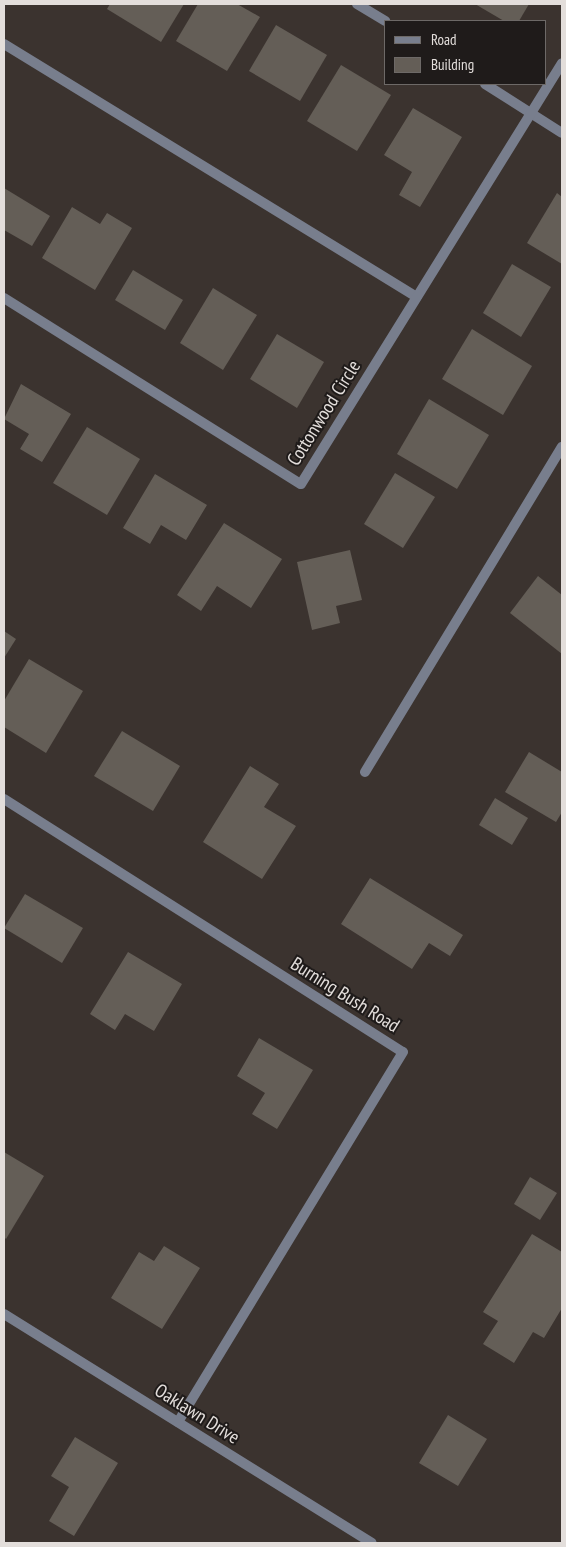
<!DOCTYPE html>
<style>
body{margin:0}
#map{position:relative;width:566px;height:1547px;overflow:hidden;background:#3b332f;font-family:"PT Sans Narrow",sans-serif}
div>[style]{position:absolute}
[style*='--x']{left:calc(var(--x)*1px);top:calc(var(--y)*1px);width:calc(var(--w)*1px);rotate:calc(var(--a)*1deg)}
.building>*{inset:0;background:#645e57}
.service>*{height:10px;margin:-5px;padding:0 5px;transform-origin:5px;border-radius:5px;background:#787e8d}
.minor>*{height:10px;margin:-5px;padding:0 5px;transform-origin:5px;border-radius:5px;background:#787e8d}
span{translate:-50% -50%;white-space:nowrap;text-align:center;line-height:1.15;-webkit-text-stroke:4px #1f1b1a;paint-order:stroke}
.street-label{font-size:19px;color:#e3dedb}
.frame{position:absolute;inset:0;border:5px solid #e3dedb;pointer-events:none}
.legend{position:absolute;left:384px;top:20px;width:162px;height:65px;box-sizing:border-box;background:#1f1b1a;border:1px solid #6d6967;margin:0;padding:6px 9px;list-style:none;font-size:15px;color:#e3dedb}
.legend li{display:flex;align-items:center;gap:10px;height:25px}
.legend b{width:25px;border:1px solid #6d6967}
</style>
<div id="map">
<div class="building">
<div style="clip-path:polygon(110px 4px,184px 4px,161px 42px,107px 9px)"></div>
<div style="clip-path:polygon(198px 4px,237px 4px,260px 17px,227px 71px,176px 41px)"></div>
<div style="clip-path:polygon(475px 4px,529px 4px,519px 21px,504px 21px)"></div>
<div style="clip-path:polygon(276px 25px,327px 55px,300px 101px,249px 71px)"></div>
<div style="clip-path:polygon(341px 65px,391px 95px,357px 151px,307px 121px)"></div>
<div style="clip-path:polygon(413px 108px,462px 137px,420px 207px,399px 195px,412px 172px,384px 155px)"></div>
<div style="clip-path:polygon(4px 188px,50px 216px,32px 246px,4px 230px)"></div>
<div style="clip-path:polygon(557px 193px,562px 197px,562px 264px,527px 243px)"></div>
<div style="clip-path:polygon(72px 207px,100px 224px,107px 213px,132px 228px,95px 290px,42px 258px)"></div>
<div style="clip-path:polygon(512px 264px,551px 287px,521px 337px,483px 313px)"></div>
<div style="clip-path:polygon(133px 270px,183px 300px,165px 330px,115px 300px)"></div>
<div style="clip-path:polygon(213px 288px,257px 315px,223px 370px,180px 343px)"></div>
<div style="clip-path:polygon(472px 329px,532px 366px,503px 415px,442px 379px)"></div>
<div style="clip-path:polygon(277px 334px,324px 362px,297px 408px,250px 379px)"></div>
<div style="clip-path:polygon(21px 384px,71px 414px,42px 462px,20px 449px,29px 434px,4px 419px)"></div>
<div style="clip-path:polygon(429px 399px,489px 435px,457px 489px,397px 454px)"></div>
<div style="clip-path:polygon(87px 427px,140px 459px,107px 515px,53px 483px)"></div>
<div style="clip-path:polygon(395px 473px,435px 497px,403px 548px,364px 524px)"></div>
<div style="clip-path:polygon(155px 474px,207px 505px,186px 540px,161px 525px,150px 544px,123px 528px)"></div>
<div style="clip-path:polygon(224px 523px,282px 559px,251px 608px,217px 586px,201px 611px,177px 595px)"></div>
<div style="clip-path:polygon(350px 550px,362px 600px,336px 606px,340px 623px,312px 630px,297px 562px)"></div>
<div style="clip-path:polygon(538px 576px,562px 595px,562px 654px,510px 613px)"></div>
<div style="clip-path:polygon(4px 631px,16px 639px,4px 658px)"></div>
<div style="clip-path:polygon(29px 659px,83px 691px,46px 753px,4px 727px,4px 701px)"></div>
<div style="clip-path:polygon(122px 731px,180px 766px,153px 811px,94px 776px)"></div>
<div style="clip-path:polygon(529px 752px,562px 772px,562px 812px,556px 822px,505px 792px)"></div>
<div style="clip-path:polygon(250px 766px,279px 784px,264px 807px,296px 826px,262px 879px,203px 842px)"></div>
<div style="clip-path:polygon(495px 798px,528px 818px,512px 845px,479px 825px)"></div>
<div style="clip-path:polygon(370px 878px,463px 935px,450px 956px,429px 943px,412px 969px,341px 924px)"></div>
<div style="clip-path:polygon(25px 894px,83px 928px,62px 963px,4px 928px)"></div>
<div style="clip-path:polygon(128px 952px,182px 984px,154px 1031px,125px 1014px,115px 1030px,90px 1014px)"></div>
<div style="clip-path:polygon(259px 1038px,313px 1070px,277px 1129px,252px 1114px,265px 1093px,237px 1076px)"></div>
<div style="clip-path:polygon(4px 1152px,44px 1176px,6px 1239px,4px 1237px)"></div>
<div style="clip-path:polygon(530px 1177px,557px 1193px,540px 1220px,514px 1204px)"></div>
<div style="clip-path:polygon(532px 1234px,562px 1252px,562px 1308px,544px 1338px,533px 1332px,514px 1363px,483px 1344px,498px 1321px,483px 1312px)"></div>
<div style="clip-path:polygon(164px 1246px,200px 1268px,162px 1329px,111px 1298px,139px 1252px,154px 1261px)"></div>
<div style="clip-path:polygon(448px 1415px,487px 1439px,458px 1486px,419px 1463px)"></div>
<div style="clip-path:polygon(75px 1437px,118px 1463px,74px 1536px,49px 1521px,69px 1487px,51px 1476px)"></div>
</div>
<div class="service">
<div style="--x:4;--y:44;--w:484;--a:31.5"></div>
<div style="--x:365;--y:772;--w:380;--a:-58.8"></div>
</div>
<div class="minor">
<div style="--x:357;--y:4;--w:33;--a:31"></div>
<div style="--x:485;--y:84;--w:91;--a:32.5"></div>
<div style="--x:4;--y:298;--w:350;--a:32.1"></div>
<div style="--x:301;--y:484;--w:495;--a:-58.2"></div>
<div style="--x:4;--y:799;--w:472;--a:32.4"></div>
<div style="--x:403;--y:1052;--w:433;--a:121.3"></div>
<div style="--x:4;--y:1314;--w:433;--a:31.9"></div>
</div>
<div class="street-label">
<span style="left:324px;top:413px;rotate:-58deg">Cottonwood Circle</span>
<span style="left:345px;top:995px;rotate:32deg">Burning Bush Road</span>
<span style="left:197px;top:1414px;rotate:32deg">Oaklawn Drive</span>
</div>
<div class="frame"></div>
<ul class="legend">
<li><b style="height:6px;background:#787e8d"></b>Road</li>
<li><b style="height:14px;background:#645e57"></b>Building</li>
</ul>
</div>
